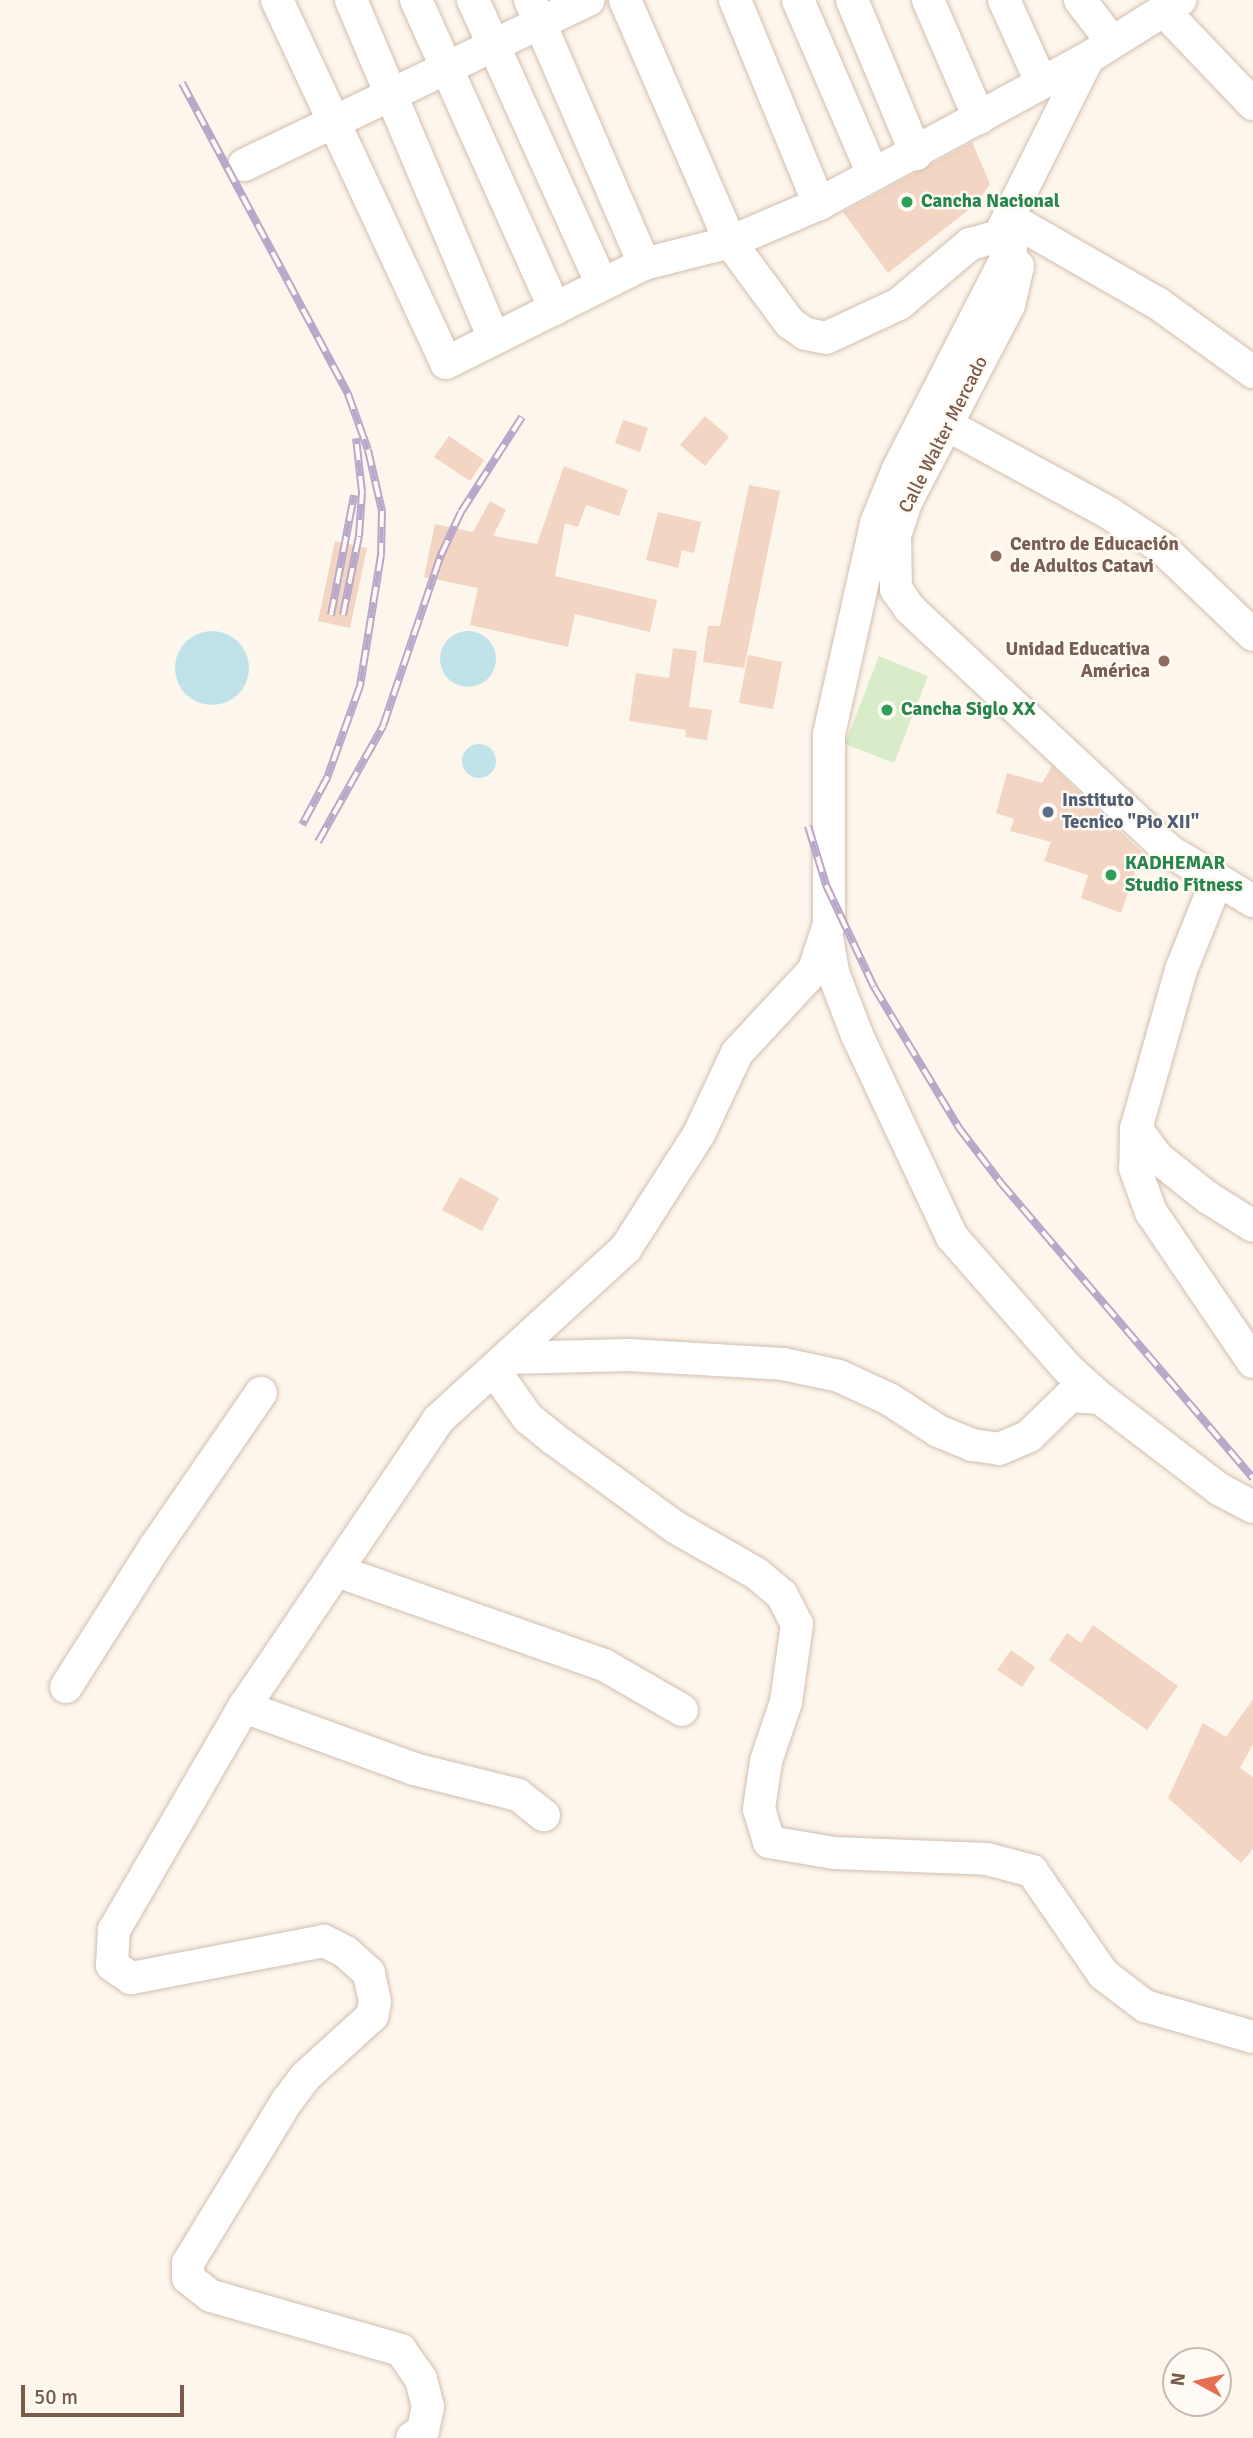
<!DOCTYPE html>
<meta charset="utf-8">
<style>
body{margin:0}
#map{position:relative;width:1253px;height:2438px;overflow:hidden;background:#fdf6ec;font-family:Signika,sans-serif}
div>[style]{position:absolute}
[style*='--x']{left:calc(var(--x)*1px);top:calc(var(--y)*1px);width:calc(var(--w)*1px);rotate:calc(var(--a)*1deg)}
.green>*{inset:0;background:#d8ecc9}
.water>*{inset:0;background:#bfe3e8}
.round{border-radius:50%}
.building>*{inset:0;background:#f3d5c3}
.roads{filter:drop-shadow(0 0 2px #d1beb0) drop-shadow(0 0 2px #d1beb0)}
.minor>*{height:32px;margin:-16px;padding:0 16px;transform-origin:16px;border-radius:16px;background:#fff}
.rail>*{height:8px;margin-top:-4px;transform-origin:0;background:repeating-linear-gradient(90deg,#fffaf3 0 16px,#b9a8c9 0 32px);box-sizing:border-box;border-block:2px solid #b9a8c9}
.dots>*{width:19px;height:19px;translate:-50% -50%;box-sizing:border-box;border:4px solid #fffaf3;border-radius:50%}
span{translate:-50% -50%;white-space:nowrap;text-align:center;line-height:1.15;-webkit-text-stroke:5px #fffaf3;paint-order:stroke}
.leisure-label{font-size:19px;color:#27864d;font-weight:700}
.left{translate:0 -50%;text-align:left}
.street-label{font-size:19px;color:#7a5c4d}
.education-label{font-size:19px;color:#785e54;font-weight:700}
.right{translate:-100% -50%;text-align:right}
.service-label{font-size:19px;color:#4e5e75;font-weight:700}
.north{position:absolute;left:1162px;top:2347px;width:70px;height:70px;box-sizing:border-box;background:#fffaf3;border:2px solid #cabbb1;border-radius:50%;rotate:278deg;font-size:19px;font-weight:700;line-height:28px;text-align:center;color:#7a5c4d}
.north::after{content:'';display:block;margin:auto;width:24px;height:32px;background:#e76f51;clip-path:polygon(50% 0,100% 100%,50% 72%,0 100%)}
.scale{position:absolute;left:21px;top:2385px;width:163px;height:32px;box-sizing:border-box;border:4px solid #7a5c4d;border-top:0;padding-left:9px;font-size:21px;line-height:24px;white-space:nowrap;color:#7a5c4d;-webkit-text-stroke:5px #fffaf3;paint-order:stroke}
</style>
<div id="map">
<div class="green">
<div style="clip-path:polygon(879px 656px,928px 676px,894px 763px,845px 744px)"></div>
</div>
<div class="water">
<div class="round" style="left:440px;top:631px;width:56px;height:56px"></div>
<div class="round" style="left:175px;top:631px;width:74px;height:74px"></div>
<div class="round" style="left:462px;top:744px;width:34px;height:34px"></div>
</div>
<div class="building">
<div style="clip-path:polygon(972px 142px,990px 184px,976px 204px,888px 273px,843px 212px)"></div>
<div style="clip-path:polygon(705px 416px,729px 437px,705px 466px,680px 445px)"></div>
<div style="clip-path:polygon(623px 420px,648px 428px,640px 452px,615px 443px)"></div>
<div style="clip-path:polygon(449px 436px,484px 460px,470px 481px,434px 457px)"></div>
<div style="clip-path:polygon(564px 466px,628px 490px,619px 516px,586px 505px,578px 527px,565px 523px,555px 576px,657px 600px,650px 632px,575px 614px,568px 647px,470px 625px,478px 588px,424px 577px,435px 524px,473px 532px,490px 501px,506px 510px,493px 536px,537px 544px)"></div>
<div style="clip-path:polygon(749px 485px,780px 491px,744px 668px,703px 662px,708px 626px,720px 626px)"></div>
<div style="clip-path:polygon(658px 512px,701px 522px,694px 553px,682px 550px,678px 568px,646px 560px)"></div>
<div style="clip-path:polygon(335px 541px,367px 548px,350px 628px,318px 621px)"></div>
<div style="clip-path:polygon(673px 648px,697px 651px,689px 707px,712px 710px,707px 740px,685px 737px,686px 730px,629px 721px,636px 673px,669px 678px)"></div>
<div style="clip-path:polygon(748px 655px,782px 662px,773px 709px,739px 703px)"></div>
<div style="clip-path:polygon(1052px 766px,1142px 852px,1121px 913px,1081px 898px,1088px 875px,1044px 861px,1051px 842px,1010px 831px,1014px 819px,996px 813px,1007px 773px,1042px 783px)"></div>
<div style="clip-path:polygon(460px 1177px,499px 1198px,482px 1231px,442px 1210px)"></div>
<div style="clip-path:polygon(1093px 1625px,1178px 1686px,1147px 1730px,1049px 1660px,1067px 1633px,1081px 1643px)"></div>
<div style="clip-path:polygon(1011px 1650px,1035px 1667px,1022px 1687px,997px 1670px)"></div>
<div style="clip-path:polygon(1253px 1699px,1253px 1744px,1240px 1768px,1253px 1777px,1253px 1849px,1241px 1863px,1168px 1798px,1203px 1723px,1226px 1737px)"></div>
</div>
<div class="roads">
<div class="minor">
<div style="--x:277;--y:0;--w:400;--a:65"></div>
<div style="--x:446;--y:363;--w:221;--a:-26.6"></div>
<div style="--x:644;--y:264;--w:89;--a:-14.3"></div>
<div style="--x:730;--y:242;--w:97;--a:-23.1"></div>
<div style="--x:819;--y:204;--w:306;--a:-28.5"></div>
<div style="--x:351;--y:0;--w:368;--a:67.1"></div>
<div style="--x:416;--y:0;--w:339;--a:65.8"></div>
<div style="--x:473;--y:0;--w:313;--a:65.6"></div>
<div style="--x:530;--y:0;--w:288;--a:66.6"></div>
<div style="--x:625;--y:0;--w:264;--a:66.5"></div>
<div style="--x:730;--y:242;--w:101;--a:53.5"></div>
<div style="--x:790;--y:323;--w:19;--a:35"></div>
<div style="--x:806;--y:334;--w:20;--a:11"></div>
<div style="--x:826;--y:338;--w:81;--a:-25"></div>
<div style="--x:899;--y:304;--w:93;--a:-40.2"></div>
<div style="--x:970;--y:244;--w:30;--a:-15"></div>
<div style="--x:999;--y:236;--w:199;--a:-63.4"></div>
<div style="--x:1088;--y:58;--w:109;--a:-32.2"></div>
<div style="--x:735;--y:0;--w:221;--a:67.6"></div>
<div style="--x:798;--y:0;--w:189;--a:66.7"></div>
<div style="--x:852;--y:0;--w:167;--a:67.4"></div>
<div style="--x:928;--y:0;--w:129;--a:66.6"></div>
<div style="--x:1004;--y:0;--w:90;--a:65.7"></div>
<div style="--x:1080;--y:0;--w:53;--a:52.7"></div>
<div style="--x:1164;--y:11;--w:129;--a:46.3"></div>
<div style="--x:244;--y:165;--w:382;--a:-25.6"></div>
<div style="--x:1009;--y:218;--w:174;--a:29.9"></div>
<div style="--x:1160;--y:305;--w:115;--a:35.8"></div>
<div style="--x:1018;--y:266;--w:40;--a:103"></div>
<div style="--x:1009;--y:305;--w:222;--a:117.6"></div>
<div style="--x:906;--y:502;--w:36;--a:108"></div>
<div style="--x:895;--y:536;--w:53;--a:88.9"></div>
<div style="--x:896;--y:589;--w:24;--a:55"></div>
<div style="--x:910;--y:609;--w:357;--a:43"></div>
<div style="--x:1171;--y:852;--w:96;--a:30.9"></div>
<div style="--x:949;--y:426;--w:182;--a:28.5"></div>
<div style="--x:1109;--y:513;--w:64;--a:33.4"></div>
<div style="--x:1162;--y:548;--w:126;--a:43.7"></div>
<div style="--x:1217;--y:880;--w:97;--a:111.8"></div>
<div style="--x:1181;--y:970;--w:165;--a:105.8"></div>
<div style="--x:1136;--y:1129;--w:39;--a:91"></div>
<div style="--x:1135;--y:1168;--w:47;--a:70"></div>
<div style="--x:1151;--y:1212;--w:181;--a:55.8"></div>
<div style="--x:827;--y:937;--w:39;--a:80"></div>
<div style="--x:834;--y:975;--w:64;--a:69"></div>
<div style="--x:857;--y:1035;--w:223;--a:64.8"></div>
<div style="--x:952;--y:1237;--w:174;--a:48.7"></div>
<div style="--x:1067;--y:1368;--w:45;--a:42.3"></div>
<div style="--x:1100;--y:1398;--w:150;--a:37.4"></div>
<div style="--x:1219;--y:1489;--w:38;--a:28"></div>
<div style="--x:1136;--y:1129;--w:36;--a:53"></div>
<div style="--x:1158;--y:1158;--w:63;--a:38.5"></div>
<div style="--x:1207;--y:1197;--w:54;--a:32.2"></div>
<div style="--x:507;--y:1358;--w:122;--a:-1.4"></div>
<div style="--x:629;--y:1355;--w:154;--a:3.3"></div>
<div style="--x:783;--y:1364;--w:57;--a:12.1"></div>
<div style="--x:839;--y:1376;--w:55;--a:24.7"></div>
<div style="--x:889;--y:1399;--w:59;--a:33.1"></div>
<div style="--x:938;--y:1431;--w:37;--a:22"></div>
<div style="--x:972;--y:1445;--w:27;--a:8"></div>
<div style="--x:999;--y:1449;--w:33;--a:-23"></div>
<div style="--x:1029;--y:1436;--w:57;--a:-44.3"></div>
<div style="--x:1070;--y:1396;--w:30;--a:4"></div>
<div style="--x:494;--y:1370;--w:59;--a:54.7"></div>
<div style="--x:528;--y:1418;--w:33;--a:39"></div>
<div style="--x:554;--y:1439;--w:150;--a:36"></div>
<div style="--x:675;--y:1527;--w:95;--a:29.8"></div>
<div style="--x:757;--y:1574;--w:33;--a:40"></div>
<div style="--x:782;--y:1595;--w:33;--a:63"></div>
<div style="--x:797;--y:1624;--w:79;--a:98"></div>
<div style="--x:786;--y:1702;--w:62;--a:108.7"></div>
<div style="--x:766;--y:1761;--w:49;--a:98.3"></div>
<div style="--x:759;--y:1809;--w:34;--a:73"></div>
<div style="--x:769;--y:1842;--w:66;--a:9.6"></div>
<div style="--x:834;--y:1853;--w:153;--a:2.2"></div>
<div style="--x:987;--y:1859;--w:47;--a:14.9"></div>
<div style="--x:1032;--y:1871;--w:125;--a:55.4"></div>
<div style="--x:1103;--y:1974;--w:53;--a:37.3"></div>
<div style="--x:1145;--y:2006;--w:112;--a:16"></div>
<div style="--x:337;--y:1571;--w:283;--a:19.4"></div>
<div style="--x:604;--y:1665;--w:90;--a:30"></div>
<div style="--x:66;--y:1687;--w:166;--a:-57.6"></div>
<div style="--x:155;--y:1547;--w:187;--a:-55.5"></div>
<div style="--x:244;--y:1707;--w:181;--a:20"></div>
<div style="--x:414;--y:1769;--w:107;--a:14"></div>
<div style="--x:518;--y:1795;--w:33;--a:38"></div>
<div style="--x:412;--y:2438;--w:14;--a:-36"></div>
<div style="--x:423;--y:2430;--w:24;--a:-78"></div>
<div style="--x:428;--y:2407;--w:29;--a:-104"></div>
<div style="--x:421;--y:2379;--w:35;--a:-125"></div>
<div style="--x:401;--y:2350;--w:198;--a:-164.1"></div>
<div style="--x:211;--y:2296;--w:29;--a:-142"></div>
<div style="--x:188;--y:2278;--w:15;--a:-90"></div>
<div style="--x:188;--y:2263;--w:190;--a:-58.6"></div>
<div style="--x:287;--y:2101;--w:30;--a:-53"></div>
<div style="--x:305;--y:2077;--w:91;--a:-42.3"></div>
<div style="--x:372;--y:2016;--w:14;--a:-78"></div>
<div style="--x:375;--y:2002;--w:30;--a:-102"></div>
<div style="--x:369;--y:1973;--w:31;--a:-138"></div>
<div style="--x:346;--y:1952;--w:25;--a:-153"></div>
<div style="--x:324;--y:1941;--w:197;--a:169.1"></div>
<div style="--x:131;--y:1978;--w:23;--a:-146"></div>
<div style="--x:112;--y:1965;--w:35;--a:-87"></div>
<div style="--x:114;--y:1930;--w:258;--a:-59.8"></div>
<div style="--x:244;--y:1707;--w:348;--a:-55.9"></div>
<div style="--x:439;--y:1419;--w:253;--a:-42.4"></div>
<div style="--x:626;--y:1248;--w:135;--a:-57.4"></div>
<div style="--x:699;--y:1134;--w:89;--a:-64.9"></div>
<div style="--x:737;--y:1053;--w:113;--a:-47.1"></div>
<div style="--x:814;--y:970;--w:48;--a:-71.9"></div>
<div style="--x:829;--y:924;--w:190;--a:-90"></div>
<div style="--x:829;--y:734;--w:216;--a:-77.4"></div>
<div style="--x:876;--y:523;--w:58;--a:-67.8"></div>
<div style="--x:898;--y:469;--w:247;--a:-62.8"></div>
</div>
</div>
<div class="rail">
<div style="--x:182;--y:83;--w:353;--a:61.9"></div>
<div style="--x:348;--y:394;--w:59;--a:70.3"></div>
<div style="--x:368;--y:450;--w:63;--a:77.1"></div>
<div style="--x:382;--y:511;--w:44;--a:91.3"></div>
<div style="--x:381;--y:555;--w:133;--a:99.1"></div>
<div style="--x:360;--y:686;--w:98;--a:109.7"></div>
<div style="--x:327;--y:778;--w:53;--a:118"></div>
<div style="--x:331;--y:615;--w:122;--a:-79.1"></div>
<div style="--x:343;--y:615;--w:81;--a:-78.6"></div>
<div style="--x:359;--y:536;--w:44;--a:-86.1"></div>
<div style="--x:362;--y:492;--w:54;--a:-96.3"></div>
<div style="--x:808;--y:826;--w:62;--a:73"></div>
<div style="--x:826;--y:885;--w:113;--a:64.8"></div>
<div style="--x:874;--y:987;--w:165;--a:58.9"></div>
<div style="--x:959;--y:1128;--w:69;--a:52.6"></div>
<div style="--x:1001;--y:1183;--w:388;--a:49.5"></div>
<div style="--x:318;--y:842;--w:133;--a:-60.7"></div>
<div style="--x:383;--y:726;--w:181;--a:-71.3"></div>
<div style="--x:441;--y:555;--w:47;--a:-65.1"></div>
<div style="--x:461;--y:512;--w:113;--a:-57.3"></div>
</div>
<div class="dots">
<div style="left:907px;top:202px;background:#2e9e5b"></div>
<div style="left:996px;top:556px;background:#8d6e63"></div>
<div style="left:1164px;top:661px;background:#8d6e63"></div>
<div style="left:887px;top:710px;background:#2e9e5b"></div>
<div style="left:1048px;top:812px;background:#5c6f8a"></div>
<div style="left:1111px;top:875px;background:#2e9e5b"></div>
</div>
<div class="leisure-label">
<span class="left" style="left:921px;top:202px">Cancha Nacional</span>
<span class="left" style="left:901px;top:710px">Cancha Siglo XX</span>
<span class="left" style="left:1125px;top:875px">KADHEMAR<br>Studio Fitness</span>
</div>
<div class="street-label">
<span style="left:944px;top:435px;rotate:-63deg">Calle Walter Mercado</span>
</div>
<div class="education-label">
<span class="left" style="left:1010px;top:556px">Centro de Educación<br>de Adultos Catavi</span>
<span class="right" style="left:1150px;top:661px">Unidad Educativa<br>América</span>
</div>
<div class="service-label">
<span class="left" style="left:1062px;top:812px">Instituto<br>Tecnico "Pio XII"</span>
</div>
<div class="north">N</div>
<div class="scale">50 m</div>
</div>
